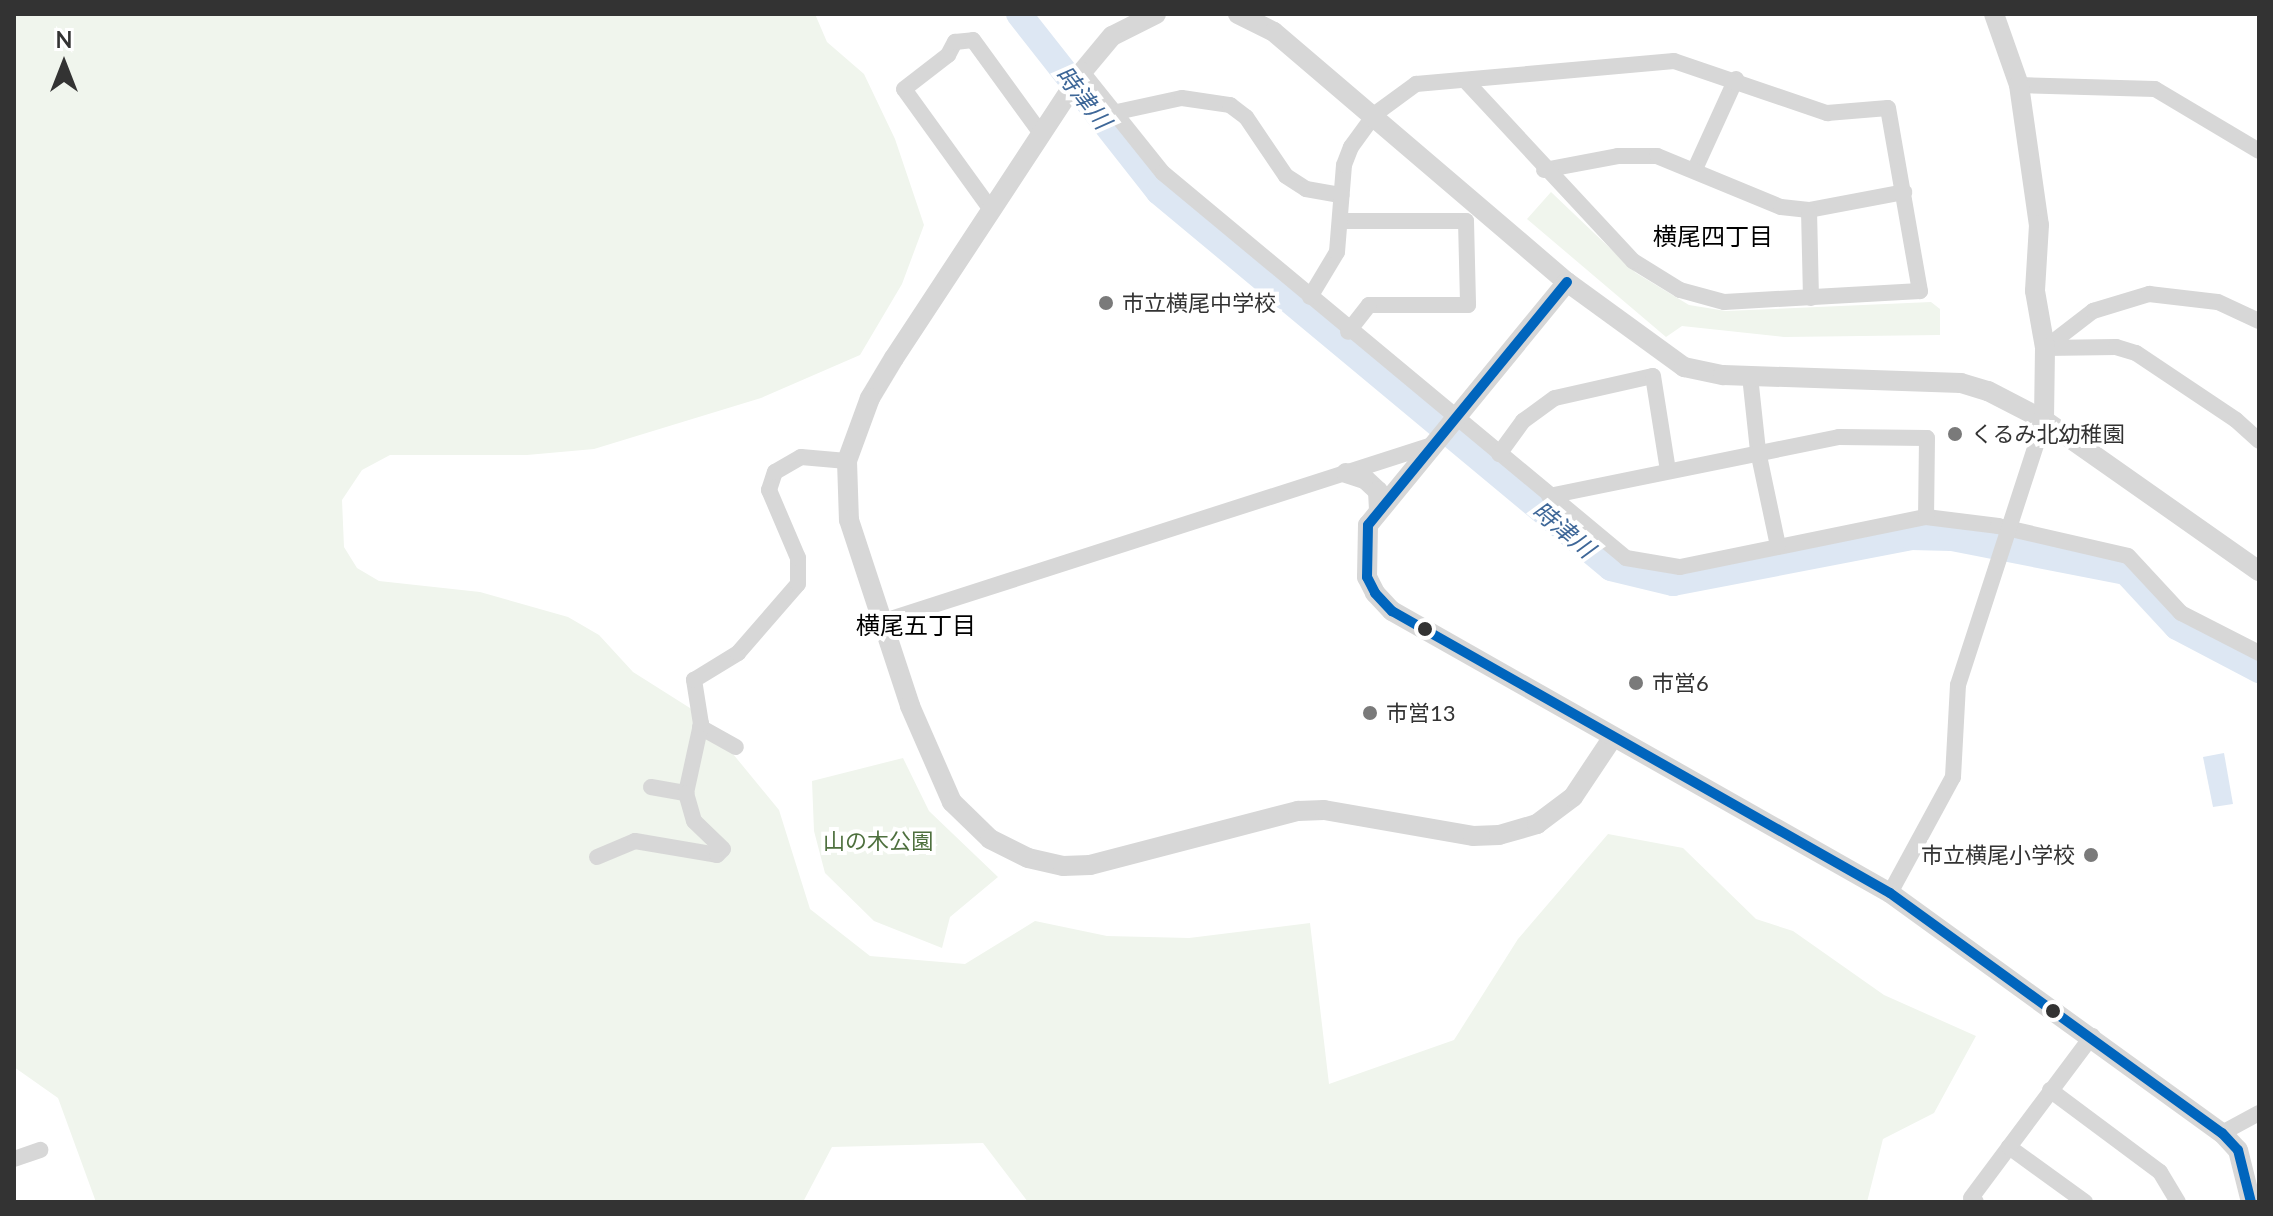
<!DOCTYPE html>
<meta charset="utf-8">
<style>
body{margin:0}
#map{position:relative;width:2273px;height:1216px;overflow:hidden;background:#fff;font-family:Lato,"Noto Sans JP",sans-serif}
div>[style]{position:absolute}
[style*='--x']{left:calc(var(--x)*1px);top:calc(var(--y)*1px);width:calc(var(--w)*1px);rotate:calc(var(--a)*1deg)}
.green>*{inset:0;background:#f0f5ed}
.water>*{inset:0;background:#dde7f3}
.river>*{height:26px;margin:-13px;padding:0 13px;transform-origin:13px;border-radius:13px;background:#dde7f3}
.minor>*{height:16px;margin:-8px;padding:0 8px;transform-origin:8px;border-radius:8px;background:#d7d7d7}
.tertiary>*{height:20px;margin:-10px;padding:0 10px;transform-origin:10px;border-radius:10px;background:#d7d7d7}
.bus-1>*{height:10px;margin:-5px;padding:0 5px;transform-origin:5px;border-radius:5px;background:#0065bd}
.dots>*{width:22px;height:22px;translate:-50% -50%;box-sizing:border-box;border:4px solid #fff;border-radius:50%}
span{translate:-50% -50%;white-space:nowrap;text-align:center;line-height:1.15;-webkit-text-stroke:8px #fff;paint-order:stroke}
.poi-label{font-size:22px;color:#333}
.left{translate:0 -50%;text-align:left}
.right{translate:-100% -50%;text-align:right}
.park-label{font-size:22px;color:#4e703e}
.water-label{font-size:24px;color:#3e6798;font-style:italic}
.neighbourhood-label{font-size:24px;color:#000}
.frame{position:absolute;inset:0;border:16px solid #333;pointer-events:none}
.north{position:absolute;left:24px;top:24px;width:80px;height:80px;-webkit-text-stroke:6px #fff;paint-order:stroke;rotate:0deg;font-size:22px;font-weight:700;line-height:32px;text-align:center;color:#333}
.north::after{content:'';display:block;margin:auto;width:28px;height:36px;background:#333;clip-path:polygon(50% 0,100% 100%,50% 72%,0 100%)}
</style>
<div id="map">
<div class="green">
<div style="clip-path:polygon(14px 14px,815px 14px,827px 42px,864px 74px,895px 139px,924px 225px,902px 284px,860px 355px,761px 398px,594px 449px,527px 455px,390px 455px,362px 470px,342px 500px,344px 547px,357px 568px,379px 581px,480px 592px,568px 617px,599px 635px,633px 672px,701px 715px,779px 810px,810px 909px,870px 956px,965px 964px,1035px 921px,1107px 936px,1189px 938px,1310px 923px,1329px 1084px,1454px 1040px,1518px 939px,1608px 834px,1683px 848px,1756px 919px,1793px 931px,1884px 995px,1976px 1036px,1934px 1113px,1883px 1139px,1867px 1202px,1028px 1202px,983px 1143px,832px 1147px,803px 1202px,96px 1202px,58px 1098px,14px 1067px)"></div>
<div style="clip-path:polygon(1551px 192px,1636px 273px,1689px 305px,1726px 311px,1931px 302px,1940px 309px,1940px 335px,1784px 337px,1682px 326px,1666px 337px,1527px 219px)"></div>
<div style="clip-path:polygon(903px 758px,929px 811px,998px 877px,950px 917px,942px 948px,874px 921px,825px 873px,814px 831px,812px 781px)"></div>
</div>
<div class="water">
<div style="clip-path:polygon(2224px 753px,2233px 804px,2213px 807px,2203px 757px)"></div>
</div>
<div class="river">
<div style="--x:1019;--y:14;--w:226;--a:51.8"></div>
<div style="--x:1159;--y:192;--w:588;--a:39.76"></div>
<div style="--x:1611;--y:568;--w:64;--a:13.6"></div>
<div style="--x:1673;--y:583;--w:242;--a:-10.9"></div>
<div style="--x:1911;--y:537;--w:41;--a:1.4"></div>
<div style="--x:1952;--y:538;--w:177;--a:11.1"></div>
<div style="--x:2126;--y:572;--w:75;--a:47.2"></div>
<div style="--x:2177;--y:627;--w:93;--a:27.7"></div>
</div>
<div class="minor">
<div style="--x:1082;--y:72;--w:129;--a:51.3"></div>
<div style="--x:1163;--y:173;--w:602;--a:39.74"></div>
<div style="--x:1626;--y:558;--w:55;--a:9.5"></div>
<div style="--x:1680;--y:567;--w:251;--a:-11.5"></div>
<div style="--x:1926;--y:517;--w:73;--a:7.1"></div>
<div style="--x:1998;--y:526;--w:133;--a:13"></div>
<div style="--x:2128;--y:556;--w:78;--a:47.1"></div>
<div style="--x:2181;--y:613;--w:88;--a:27.1"></div>
<div style="--x:2019;--y:85;--w:136;--a:1.7"></div>
<div style="--x:2155;--y:89;--w:121;--a:30.8"></div>
<div style="--x:1117;--y:112;--w:66;--a:-12.2"></div>
<div style="--x:1182;--y:98;--w:49;--a:8.3"></div>
<div style="--x:1230;--y:105;--w:20;--a:37"></div>
<div style="--x:1246;--y:117;--w:71;--a:55.9"></div>
<div style="--x:1286;--y:176;--w:24;--a:33"></div>
<div style="--x:1306;--y:189;--w:36;--a:10"></div>
<div style="--x:1695;--y:169;--w:99;--a:-65.5"></div>
<div style="--x:1544;--y:170;--w:75;--a:-10.7"></div>
<div style="--x:1618;--y:156;--w:39;--a:0"></div>
<div style="--x:1657;--y:156;--w:134;--a:22.4"></div>
<div style="--x:1781;--y:207;--w:28;--a:6"></div>
<div style="--x:1809;--y:210;--w:97;--a:-10.7"></div>
<div style="--x:1809;--y:210;--w:88;--a:88.7"></div>
<div style="--x:992;--y:211;--w:150;--a:-125.8"></div>
<div style="--x:904;--y:89;--w:56;--a:-37.7"></div>
<div style="--x:948;--y:55;--w:15;--a:-62"></div>
<div style="--x:955;--y:42;--w:18;--a:-6"></div>
<div style="--x:973;--y:40;--w:117;--a:54"></div>
<div style="--x:1340;--y:221;--w:126;--a:0"></div>
<div style="--x:1466;--y:221;--w:84;--a:88.6"></div>
<div style="--x:1468;--y:305;--w:99;--a:180"></div>
<div style="--x:1369;--y:305;--w:34;--a:128"></div>
<div style="--x:1310;--y:297;--w:52;--a:-59"></div>
<div style="--x:1337;--y:252;--w:87;--a:-85.4"></div>
<div style="--x:1344;--y:165;--w:19;--a:-69"></div>
<div style="--x:1351;--y:147;--w:41;--a:-54"></div>
<div style="--x:1375;--y:114;--w:51;--a:-36.2"></div>
<div style="--x:1416;--y:84;--w:259;--a:-5.1"></div>
<div style="--x:1674;--y:61;--w:162;--a:18.8"></div>
<div style="--x:1827;--y:113;--w:61;--a:-4.7"></div>
<div style="--x:1888;--y:108;--w:186;--a:80.1"></div>
<div style="--x:1920;--y:291;--w:196;--a:176.8"></div>
<div style="--x:1724;--y:302;--w:46;--a:-164.7"></div>
<div style="--x:1680;--y:290;--w:55;--a:-148.3"></div>
<div style="--x:1633;--y:261;--w:246;--a:-132.9"></div>
<div style="--x:2045;--y:348;--w:71;--a:-0.8"></div>
<div style="--x:2116;--y:347;--w:21;--a:17"></div>
<div style="--x:2136;--y:353;--w:120;--a:33.8"></div>
<div style="--x:2236;--y:420;--w:31;--a:42"></div>
<div style="--x:2045;--y:348;--w:61;--a:-37.6"></div>
<div style="--x:2093;--y:311;--w:59;--a:-16.9"></div>
<div style="--x:2149;--y:294;--w:69;--a:6.6"></div>
<div style="--x:2218;--y:302;--w:45;--a:24.9"></div>
<div style="--x:1750;--y:376;--w:75;--a:83.9"></div>
<div style="--x:1758;--y:451;--w:97;--a:78.1"></div>
<div style="--x:1499;--y:454;--w:41;--a:-54"></div>
<div style="--x:1523;--y:421;--w:39;--a:-36"></div>
<div style="--x:1555;--y:398;--w:100;--a:-12.7"></div>
<div style="--x:1653;--y:376;--w:96;--a:81"></div>
<div style="--x:1549;--y:496;--w:296;--a:-11.5"></div>
<div style="--x:1839;--y:437;--w:88;--a:0.7"></div>
<div style="--x:1927;--y:438;--w:79;--a:90.7"></div>
<div style="--x:881;--y:622;--w:576;--a:-17.81"></div>
<div style="--x:700;--y:727;--w:41;--a:29.1"></div>
<div style="--x:651;--y:787;--w:36;--a:10"></div>
<div style="--x:686;--y:793;--w:71;--a:-77.7"></div>
<div style="--x:701;--y:724;--w:45;--a:-99"></div>
<div style="--x:694;--y:680;--w:52;--a:-31.5"></div>
<div style="--x:738;--y:653;--w:91;--a:-49"></div>
<div style="--x:798;--y:584;--w:26;--a:-90"></div>
<div style="--x:798;--y:558;--w:74;--a:-113.1"></div>
<div style="--x:769;--y:490;--w:19;--a:-72"></div>
<div style="--x:775;--y:472;--w:30;--a:-30"></div>
<div style="--x:801;--y:457;--w:46;--a:5"></div>
<div style="--x:597;--y:857;--w:41;--a:-22.8"></div>
<div style="--x:635;--y:841;--w:83;--a:9.7"></div>
<div style="--x:717;--y:855;--w:8;--a:-45"></div>
<div style="--x:723;--y:849;--w:40;--a:-136"></div>
<div style="--x:694;--y:821;--w:29;--a:-106"></div>
<div style="--x:1890;--y:893;--w:132;--a:-61.5"></div>
<div style="--x:1953;--y:777;--w:92;--a:-86.9"></div>
<div style="--x:1958;--y:685;--w:279;--a:-72"></div>
<div style="--x:2050;--y:1090;--w:137;--a:36.7"></div>
<div style="--x:2160;--y:1172;--w:35;--a:59"></div>
<div style="--x:2222;--y:1133;--w:42;--a:-28.4"></div>
<div style="--x:14;--y:1159;--w:28;--a:-19"></div>
<div style="--x:1976;--y:1202;--w:6;--a:-141"></div>
<div style="--x:1971;--y:1198;--w:64;--a:-53.3"></div>
<div style="--x:2085;--y:1202;--w:94;--a:-144.1"></div>
<div style="--x:2009;--y:1147;--w:139;--a:-53.2"></div>
</div>
<div class="tertiary">
<div style="--x:1156;--y:14;--w:49;--a:153.4"></div>
<div style="--x:1112;--y:36;--w:47;--a:129.8"></div>
<div style="--x:1082;--y:72;--w:342;--a:123.3"></div>
<div style="--x:894;--y:358;--w:47;--a:121"></div>
<div style="--x:870;--y:398;--w:67;--a:110.1"></div>
<div style="--x:847;--y:461;--w:59;--a:88.1"></div>
<div style="--x:849;--y:520;--w:196;--a:71.8"></div>
<div style="--x:910;--y:706;--w:105;--a:66.4"></div>
<div style="--x:952;--y:802;--w:53;--a:44.2"></div>
<div style="--x:990;--y:839;--w:42;--a:26.6"></div>
<div style="--x:1028;--y:858;--w:36;--a:13"></div>
<div style="--x:1063;--y:866;--w:27;--a:-2"></div>
<div style="--x:1090;--y:865;--w:215;--a:-14.6"></div>
<div style="--x:1298;--y:811;--w:26;--a:-2"></div>
<div style="--x:1324;--y:810;--w:151;--a:9.9"></div>
<div style="--x:1473;--y:836;--w:26;--a:-2"></div>
<div style="--x:1499;--y:835;--w:40;--a:-16"></div>
<div style="--x:1537;--y:824;--w:45;--a:-36.9"></div>
<div style="--x:1573;--y:797;--w:72;--a:-56.3"></div>
<div style="--x:1238;--y:14;--w:40;--a:26.6"></div>
<div style="--x:1274;--y:32;--w:385;--a:40.5"></div>
<div style="--x:1567;--y:282;--w:145;--a:36"></div>
<div style="--x:1684;--y:367;--w:40;--a:12"></div>
<div style="--x:1723;--y:375;--w:238;--a:1.9"></div>
<div style="--x:1961;--y:383;--w:28;--a:17"></div>
<div style="--x:1988;--y:391;--w:63;--a:27.4"></div>
<div style="--x:2044;--y:420;--w:263;--a:35.1"></div>
<div style="--x:1994;--y:14;--w:75;--a:70.6"></div>
<div style="--x:2019;--y:85;--w:141;--a:81.9"></div>
<div style="--x:2039;--y:225;--w:66;--a:93.5"></div>
<div style="--x:2035;--y:291;--w:58;--a:80"></div>
<div style="--x:2045;--y:348;--w:72;--a:90.8"></div>
<div style="--x:1567;--y:282;--w:314;--a:129.3"></div>
<div style="--x:1368;--y:525;--w:52;--a:91.1"></div>
<div style="--x:1367;--y:577;--w:18;--a:63"></div>
<div style="--x:1375;--y:593;--w:25;--a:47"></div>
<div style="--x:1392;--y:611;--w:572;--a:29.52"></div>
<div style="--x:1890;--y:893;--w:410;--a:35.9"></div>
<div style="--x:2222;--y:1133;--w:23;--a:47"></div>
<div style="--x:2238;--y:1150;--w:54;--a:76"></div>
<div style="--x:1346;--y:473;--w:20;--a:18"></div>
<div style="--x:1365;--y:479;--w:18;--a:43"></div>
<div style="--x:1378;--y:491;--w:18;--a:87"></div>
</div>
<div class="bus-1">
<div style="--x:1567;--y:282;--w:314;--a:129.3"></div>
<div style="--x:1368;--y:525;--w:52;--a:91.1"></div>
<div style="--x:1367;--y:577;--w:18;--a:63"></div>
<div style="--x:1375;--y:593;--w:25;--a:47"></div>
<div style="--x:1392;--y:611;--w:572;--a:29.52"></div>
<div style="--x:1890;--y:893;--w:410;--a:35.9"></div>
<div style="--x:2222;--y:1133;--w:23;--a:47"></div>
<div style="--x:2238;--y:1150;--w:54;--a:76"></div>
</div>
<div class="dots">
<div style="left:1106px;top:303px;background:#7a7a7a"></div>
<div style="left:1955px;top:434px;background:#7a7a7a"></div>
<div style="left:1425px;top:629px;background:#333"></div>
<div style="left:1636px;top:683px;background:#7a7a7a"></div>
<div style="left:1370px;top:713px;background:#7a7a7a"></div>
<div style="left:2091px;top:855px;background:#7a7a7a"></div>
<div style="left:2053px;top:1011px;background:#333"></div>
</div>
<div class="poi-label">
<span class="left" style="left:1122px;top:303px">市立横尾中学校</span>
<span class="left" style="left:1971px;top:434px">くるみ北幼稚園</span>
<span class="left" style="left:1652px;top:683px">市営6</span>
<span class="left" style="left:1386px;top:713px">市営13</span>
<span class="right" style="left:2075px;top:855px">市立横尾小学校</span>
</div>
<div class="park-label">
<span style="left:878px;top:841px">山の木公園</span>
</div>
<div class="water-label">
<span style="left:1084px;top:97px;rotate:52deg">時津川</span>
<span style="left:1564px;top:529px;rotate:40deg">時津川</span>
</div>
<div class="neighbourhood-label">
<span style="left:1713px;top:236px">横尾四丁目</span>
<span style="left:916px;top:625px">横尾五丁目</span>
</div>
<div class="frame"></div>
<div class="north">N</div>
</div>
